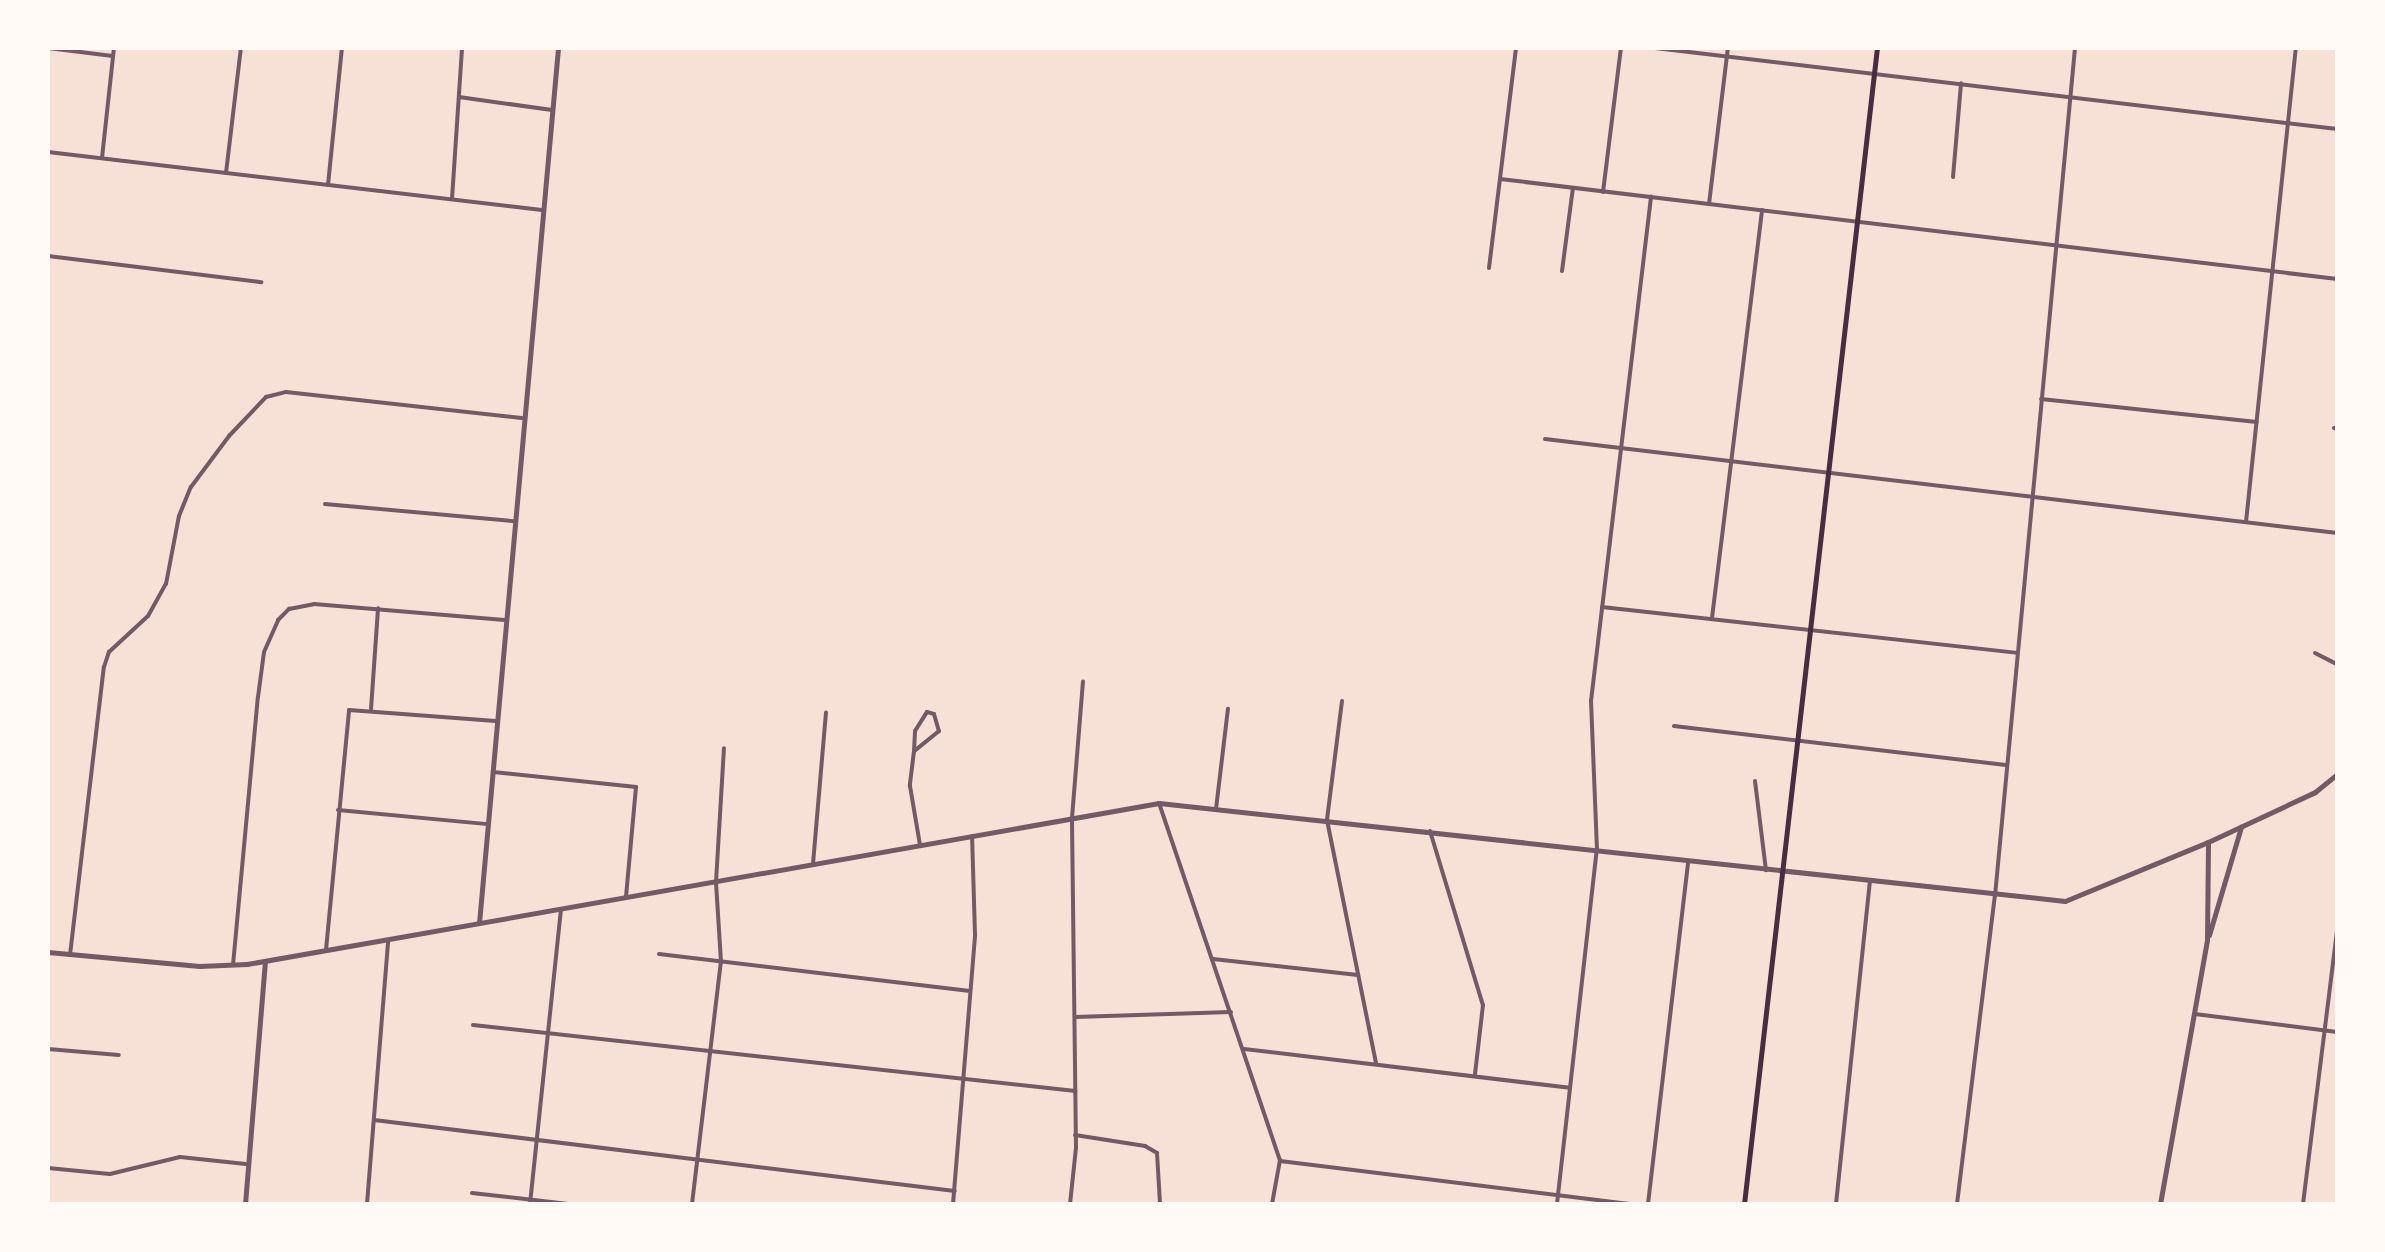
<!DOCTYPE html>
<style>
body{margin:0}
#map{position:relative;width:2385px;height:1252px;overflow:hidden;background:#f7e1d7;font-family:"Titillium Web",sans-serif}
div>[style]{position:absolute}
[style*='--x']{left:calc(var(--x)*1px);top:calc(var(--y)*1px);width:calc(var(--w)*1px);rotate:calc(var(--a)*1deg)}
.minor>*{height:4px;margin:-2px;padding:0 2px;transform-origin:2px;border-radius:2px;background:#755966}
.tertiary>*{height:5px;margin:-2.5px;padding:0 2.5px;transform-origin:2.5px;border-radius:2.5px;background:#755966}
.secondary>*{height:5px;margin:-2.5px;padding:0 2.5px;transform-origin:2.5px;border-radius:2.5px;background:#4a2c40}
span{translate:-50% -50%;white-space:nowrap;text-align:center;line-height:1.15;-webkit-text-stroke:6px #fffaf5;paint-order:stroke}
.frame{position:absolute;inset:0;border:50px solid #fffaf5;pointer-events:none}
</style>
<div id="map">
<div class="minor">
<div style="--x:48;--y:48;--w:65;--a:7"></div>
<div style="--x:1655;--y:48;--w:687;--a:6.77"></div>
<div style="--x:459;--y:97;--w:94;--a:8"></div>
<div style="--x:48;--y:152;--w:497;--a:6.7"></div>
<div style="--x:102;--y:158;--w:111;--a:-83.8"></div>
<div style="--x:226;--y:173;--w:126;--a:-83.2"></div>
<div style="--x:1953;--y:177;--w:94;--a:-85.1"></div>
<div style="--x:1500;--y:179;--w:843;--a:6.81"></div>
<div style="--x:328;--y:185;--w:138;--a:-84.2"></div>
<div style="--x:1603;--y:192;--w:145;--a:-82.9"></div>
<div style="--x:452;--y:199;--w:151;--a:-86.2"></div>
<div style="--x:1709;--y:204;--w:157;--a:-83.1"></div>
<div style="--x:48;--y:256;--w:215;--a:7"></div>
<div style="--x:1489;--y:268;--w:222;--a:-83"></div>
<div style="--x:1562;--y:271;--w:84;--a:-82.5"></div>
<div style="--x:2041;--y:399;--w:217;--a:6.1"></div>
<div style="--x:2334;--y:428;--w:3;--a:18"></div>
<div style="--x:1545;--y:439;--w:798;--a:6.77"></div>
<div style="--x:325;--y:504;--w:189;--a:5.2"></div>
<div style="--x:2246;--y:522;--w:477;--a:-84"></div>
<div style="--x:1602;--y:607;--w:418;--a:6.3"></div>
<div style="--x:1712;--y:618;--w:411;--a:-83"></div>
<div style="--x:2315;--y:653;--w:25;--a:27"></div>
<div style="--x:1342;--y:701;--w:120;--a:97.2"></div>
<div style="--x:1327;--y:820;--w:248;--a:78.6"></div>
<div style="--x:371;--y:709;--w:101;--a:-86"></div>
<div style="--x:927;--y:712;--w:7;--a:16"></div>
<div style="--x:934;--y:714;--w:18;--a:74"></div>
<div style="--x:939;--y:731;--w:32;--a:141"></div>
<div style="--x:914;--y:751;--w:20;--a:-87"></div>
<div style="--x:915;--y:731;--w:22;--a:-58"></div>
<div style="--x:1674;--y:726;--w:334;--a:6.7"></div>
<div style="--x:914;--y:751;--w:35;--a:97"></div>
<div style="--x:910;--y:786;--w:60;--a:80.4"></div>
<div style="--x:493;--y:772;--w:144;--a:6"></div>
<div style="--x:636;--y:787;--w:110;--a:95.2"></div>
<div style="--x:1755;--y:781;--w:90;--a:83"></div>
<div style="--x:1159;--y:803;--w:377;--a:71.3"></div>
<div style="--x:1280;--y:1160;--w:45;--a:100.3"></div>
<div style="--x:1216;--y:809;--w:101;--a:-83.2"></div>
<div style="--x:338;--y:810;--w:150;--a:5.4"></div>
<div style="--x:1430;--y:831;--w:182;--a:73.1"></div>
<div style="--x:1483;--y:1005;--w:69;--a:96.6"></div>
<div style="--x:813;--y:864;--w:152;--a:-85.1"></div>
<div style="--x:326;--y:950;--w:241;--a:-84.5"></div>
<div style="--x:349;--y:710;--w:147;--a:4.3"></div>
<div style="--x:659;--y:954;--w:311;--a:6.8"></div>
<div style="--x:70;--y:955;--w:290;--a:-83.3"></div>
<div style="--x:104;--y:667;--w:16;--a:-72"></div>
<div style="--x:109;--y:652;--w:53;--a:-42.7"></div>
<div style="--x:148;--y:616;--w:37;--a:-61"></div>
<div style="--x:166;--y:584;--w:69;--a:-79.2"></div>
<div style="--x:179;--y:516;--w:31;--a:-68"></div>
<div style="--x:191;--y:487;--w:64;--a:-53.3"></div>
<div style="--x:229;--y:436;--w:54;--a:-46.5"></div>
<div style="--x:266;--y:397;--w:21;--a:-14"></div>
<div style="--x:286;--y:392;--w:237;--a:6.3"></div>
<div style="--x:1213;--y:959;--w:146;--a:6.3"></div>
<div style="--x:233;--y:965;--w:269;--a:-84.7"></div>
<div style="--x:258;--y:697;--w:45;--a:-82.4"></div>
<div style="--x:264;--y:652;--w:35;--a:-66"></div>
<div style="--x:278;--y:620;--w:16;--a:-45"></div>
<div style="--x:289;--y:609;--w:25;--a:-11"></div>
<div style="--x:314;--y:604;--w:191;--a:4.8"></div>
<div style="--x:2195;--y:1014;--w:143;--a:7.2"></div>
<div style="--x:1075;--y:1017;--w:156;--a:-1.8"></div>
<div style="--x:473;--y:1025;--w:606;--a:6.26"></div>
<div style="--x:48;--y:1049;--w:71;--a:4.8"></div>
<div style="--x:1244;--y:1049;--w:328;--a:6.8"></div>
<div style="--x:374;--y:1120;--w:585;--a:6.97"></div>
<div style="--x:1075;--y:1135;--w:71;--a:8.9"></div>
<div style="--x:1145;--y:1146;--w:14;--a:30"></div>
<div style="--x:1157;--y:1153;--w:51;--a:86.6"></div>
<div style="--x:1280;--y:1161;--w:352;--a:7"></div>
<div style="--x:48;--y:1168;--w:62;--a:5.5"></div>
<div style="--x:110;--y:1174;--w:72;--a:-13.7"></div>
<div style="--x:180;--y:1157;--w:66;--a:6.1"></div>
<div style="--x:472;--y:1193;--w:97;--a:6.5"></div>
<div style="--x:367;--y:1204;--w:264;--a:-85.4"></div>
<div style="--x:530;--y:1204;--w:295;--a:-84"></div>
<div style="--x:692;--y:1204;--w:244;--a:-83.2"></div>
<div style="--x:721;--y:962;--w:80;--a:-93.6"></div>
<div style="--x:716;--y:882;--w:134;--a:-86.6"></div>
<div style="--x:953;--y:1204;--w:270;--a:-85.3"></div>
<div style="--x:975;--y:935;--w:99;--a:-91.7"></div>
<div style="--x:1070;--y:1204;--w:56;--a:-83.9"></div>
<div style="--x:1076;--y:1148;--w:330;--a:-90.7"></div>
<div style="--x:1072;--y:818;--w:137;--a:-85.4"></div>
<div style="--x:1557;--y:1204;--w:356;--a:-83.6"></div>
<div style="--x:1597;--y:850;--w:149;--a:-92.3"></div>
<div style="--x:1591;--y:701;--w:508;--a:-83.21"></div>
<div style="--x:1648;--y:1204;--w:345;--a:-83.3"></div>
<div style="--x:1836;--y:1204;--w:324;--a:-84"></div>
<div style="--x:1957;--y:1204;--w:310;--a:-83"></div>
<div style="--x:1995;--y:896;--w:852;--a:-84.61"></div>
<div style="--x:2303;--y:1204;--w:276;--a:-82.9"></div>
</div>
<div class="tertiary">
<div style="--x:479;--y:923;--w:879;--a:-84.84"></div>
<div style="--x:2209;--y:935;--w:113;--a:-73.5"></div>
<div style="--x:48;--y:952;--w:152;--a:5.3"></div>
<div style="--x:199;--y:966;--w:48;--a:-2.4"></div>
<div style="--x:247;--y:964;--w:926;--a:-10.01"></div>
<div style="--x:1159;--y:803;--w:911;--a:6.17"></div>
<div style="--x:2065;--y:901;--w:155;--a:-22.4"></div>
<div style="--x:2208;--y:842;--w:118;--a:-25"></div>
<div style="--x:2315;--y:792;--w:28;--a:-39"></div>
<div style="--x:245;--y:1204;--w:243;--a:-85.3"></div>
<div style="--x:2160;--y:1204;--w:268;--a:-79.9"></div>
<div style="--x:2207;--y:940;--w:98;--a:-89.4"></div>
</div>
<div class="secondary">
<div style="--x:1744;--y:1204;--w:1164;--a:-83.44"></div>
</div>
<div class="frame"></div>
</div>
